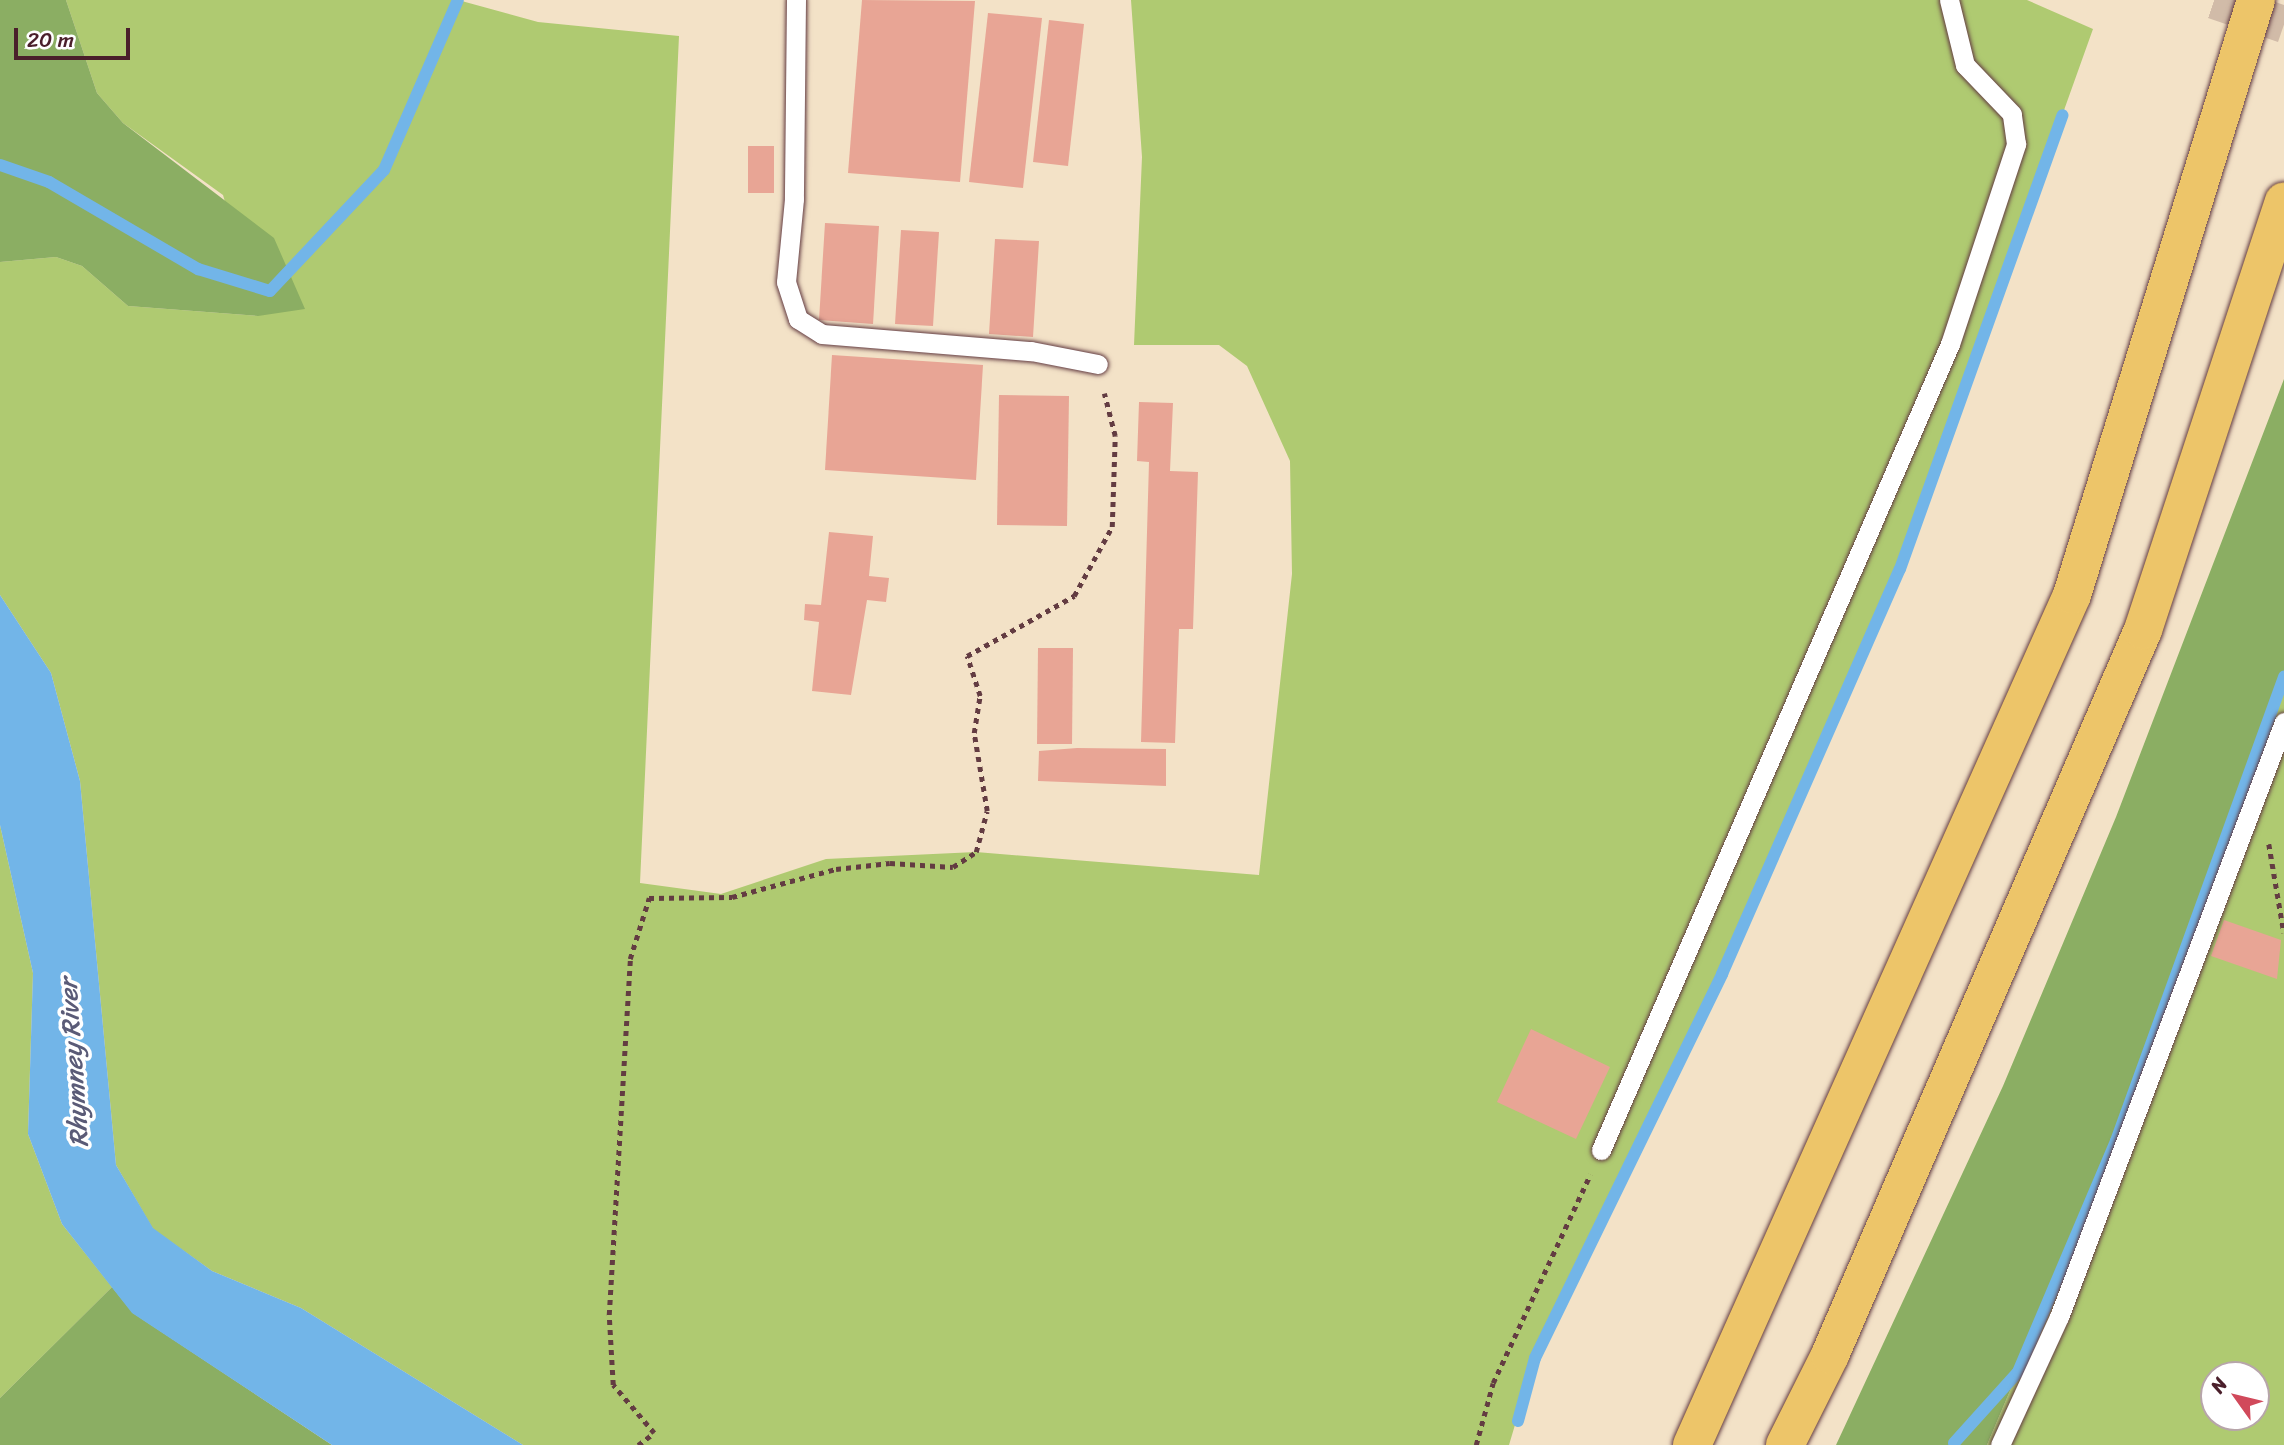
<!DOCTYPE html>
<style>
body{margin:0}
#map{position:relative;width:2284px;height:1445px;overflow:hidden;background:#f3e2c7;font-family:Sriracha,sans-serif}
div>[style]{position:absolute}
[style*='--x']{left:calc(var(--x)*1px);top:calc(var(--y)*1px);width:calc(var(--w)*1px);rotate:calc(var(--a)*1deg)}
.green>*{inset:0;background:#afca71}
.forest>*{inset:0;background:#8bae63}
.water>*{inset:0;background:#72b5e8}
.stream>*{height:12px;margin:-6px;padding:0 6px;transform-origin:6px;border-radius:6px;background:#72b5e8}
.building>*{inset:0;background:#e8a595}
.street-tunnel>*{height:37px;margin-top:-18.5px;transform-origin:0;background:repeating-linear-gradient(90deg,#d1bba8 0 37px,transparent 0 55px)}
.path>*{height:4.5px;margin-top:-2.25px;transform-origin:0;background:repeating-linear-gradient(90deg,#633c42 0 5px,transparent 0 10px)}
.roads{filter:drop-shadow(0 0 2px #633c42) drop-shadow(0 0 2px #633c42)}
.lane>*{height:19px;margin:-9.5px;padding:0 9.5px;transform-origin:9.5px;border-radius:9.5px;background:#fff}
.highway>*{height:38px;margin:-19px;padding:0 19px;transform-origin:19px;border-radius:19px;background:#edc569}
span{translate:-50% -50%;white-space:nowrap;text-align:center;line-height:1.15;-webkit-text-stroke:7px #fff;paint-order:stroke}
.water-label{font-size:26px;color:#5a5b77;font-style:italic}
.north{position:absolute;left:2200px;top:1361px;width:70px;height:70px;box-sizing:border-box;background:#fff;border:2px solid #b7a5aa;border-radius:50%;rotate:304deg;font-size:19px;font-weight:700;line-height:28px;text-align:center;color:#4a1f2b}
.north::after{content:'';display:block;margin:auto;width:24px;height:32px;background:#d1495b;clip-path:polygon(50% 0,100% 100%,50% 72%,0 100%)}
.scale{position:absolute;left:14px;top:28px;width:116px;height:32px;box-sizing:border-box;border:4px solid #4a1f2b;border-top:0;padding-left:9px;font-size:21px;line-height:24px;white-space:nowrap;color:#4a1f2b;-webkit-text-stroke:5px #fff;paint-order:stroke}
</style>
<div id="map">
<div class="green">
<div style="clip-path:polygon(66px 0,458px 0,538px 22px,679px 36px,640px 883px,721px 894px,826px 859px,976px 852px,1259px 875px,1292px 574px,1290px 461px,1247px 366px,1219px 345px,1134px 345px,1142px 157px,1131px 0,2027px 0,2093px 29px,1900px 569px,1722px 974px,1535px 1358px,1509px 1445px,523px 1445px,301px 1308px,212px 1271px,153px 1229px,116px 1165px,80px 781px,51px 673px,0 595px,0 262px,56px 257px,82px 266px,128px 306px,258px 316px,223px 195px,123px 123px,97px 93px)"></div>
<div style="clip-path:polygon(evenodd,2284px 676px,2284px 1445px,1987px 1445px,2116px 1141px,2284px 676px,2214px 1375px,2256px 1375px,2256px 1417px,2214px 1417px,2214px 1375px)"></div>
<div style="clip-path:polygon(0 825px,33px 973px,28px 1134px,62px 1224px,112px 1287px,0 1398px)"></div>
</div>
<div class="forest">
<div style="clip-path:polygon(0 0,66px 0,97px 93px,123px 123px,274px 238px,305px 309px,258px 316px,128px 306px,82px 266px,56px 257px,0 262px)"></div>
<div style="clip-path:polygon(2284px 379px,2284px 676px,2116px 1141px,1987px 1445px,1836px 1445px,2003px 1086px,2116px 817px)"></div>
<div style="clip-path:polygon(112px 1287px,133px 1313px,332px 1445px,0 1445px,0 1398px)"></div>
</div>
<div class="water">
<div style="clip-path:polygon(0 595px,51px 673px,80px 781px,116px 1165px,153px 1228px,212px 1271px,301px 1308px,523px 1445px,332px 1445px,132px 1313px,62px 1224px,28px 1134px,33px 973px,0 825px)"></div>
</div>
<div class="stream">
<div style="--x:0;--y:165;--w:52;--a:19.1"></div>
<div style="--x:49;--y:182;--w:173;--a:30.3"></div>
<div style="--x:198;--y:269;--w:75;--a:17"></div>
<div style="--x:270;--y:291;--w:166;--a:-46.7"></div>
<div style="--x:384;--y:170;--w:185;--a:-66.5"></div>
<div style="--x:1518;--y:1421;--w:65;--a:-74.9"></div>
<div style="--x:1535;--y:1358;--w:427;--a:-64"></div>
<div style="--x:1722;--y:974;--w:442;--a:-66.3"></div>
<div style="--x:1900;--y:569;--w:482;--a:-70.3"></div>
<div style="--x:1954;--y:1443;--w:96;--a:-48"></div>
<div style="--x:2018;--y:1372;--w:251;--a:-67"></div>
<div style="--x:2116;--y:1141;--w:494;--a:-70.1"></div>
</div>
<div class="building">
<div style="clip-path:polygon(862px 0,975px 1px,960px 182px,848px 173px)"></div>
<div style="clip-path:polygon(988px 13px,1042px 18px,1023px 188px,969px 182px)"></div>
<div style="clip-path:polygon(1049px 20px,1084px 24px,1068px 166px,1033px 162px)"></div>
<div style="clip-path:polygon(748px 146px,774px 146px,774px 193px,748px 193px)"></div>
<div style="clip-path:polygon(825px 223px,879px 226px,873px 324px,819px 320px)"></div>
<div style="clip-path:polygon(901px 230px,939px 232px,933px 326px,895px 324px)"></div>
<div style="clip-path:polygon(995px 239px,1039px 241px,1033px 337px,989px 334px)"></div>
<div style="clip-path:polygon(832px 355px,983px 365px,976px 480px,825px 470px)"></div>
<div style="clip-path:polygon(999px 395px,1069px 396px,1067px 526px,997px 525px)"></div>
<div style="clip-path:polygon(1139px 402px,1173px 403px,1170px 471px,1198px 472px,1193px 629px,1179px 629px,1175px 743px,1141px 742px,1149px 462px,1137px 461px)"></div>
<div style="clip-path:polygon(829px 532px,873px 536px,869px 576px,889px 578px,886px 602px,867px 600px,851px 695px,812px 691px,819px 622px,804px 620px,805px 604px,821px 605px)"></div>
<div style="clip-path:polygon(1038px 648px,1073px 648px,1072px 744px,1037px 744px)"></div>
<div style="clip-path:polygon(1077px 748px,1166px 749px,1166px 786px,1038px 781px,1039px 751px)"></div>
<div style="clip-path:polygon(2224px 920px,2281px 940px,2277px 979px,2211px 956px)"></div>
<div style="clip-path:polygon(1531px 1029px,1610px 1067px,1576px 1139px,1497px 1102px)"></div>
</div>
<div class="street-tunnel">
<div style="--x:2214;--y:0;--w:74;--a:18.9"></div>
</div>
<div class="path">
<div style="--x:2269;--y:844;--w:90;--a:80.4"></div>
<div style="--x:638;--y:1445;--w:20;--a:-37"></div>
<div style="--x:654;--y:1433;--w:63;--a:-130.5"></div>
<div style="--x:613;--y:1385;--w:70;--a:-93.3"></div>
<div style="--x:609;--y:1315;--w:357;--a:-86.6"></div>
<div style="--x:630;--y:959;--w:64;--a:-72.7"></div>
<div style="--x:649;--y:898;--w:83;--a:-0.7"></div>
<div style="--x:732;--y:897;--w:108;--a:-15.1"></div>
<div style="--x:836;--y:869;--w:54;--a:-6.3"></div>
<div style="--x:890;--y:863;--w:63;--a:3.6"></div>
<div style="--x:953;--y:867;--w:27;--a:-33"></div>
<div style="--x:976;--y:852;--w:42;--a:-75"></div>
<div style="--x:987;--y:811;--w:79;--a:-99.5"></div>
<div style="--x:974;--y:733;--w:37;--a:-81"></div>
<div style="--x:980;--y:696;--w:42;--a:-108"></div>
<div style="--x:967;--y:656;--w:123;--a:-29.3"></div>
<div style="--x:1074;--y:596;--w:79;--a:-61.2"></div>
<div style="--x:1112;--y:527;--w:91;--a:-88.1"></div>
<div style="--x:1115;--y:436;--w:44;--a:-104.3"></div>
<div style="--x:1476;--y:1445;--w:64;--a:-74.7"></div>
<div style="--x:1493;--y:1383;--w:230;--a:-65"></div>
</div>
<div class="roads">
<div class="lane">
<div style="--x:796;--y:0;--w:199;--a:90.6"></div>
<div style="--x:794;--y:199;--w:83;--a:95.5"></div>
<div style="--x:786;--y:282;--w:39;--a:72"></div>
<div style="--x:798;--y:319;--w:28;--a:32"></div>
<div style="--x:822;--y:334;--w:210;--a:4.7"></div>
<div style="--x:1031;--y:351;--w:68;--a:11"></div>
<div style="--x:1601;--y:1150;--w:878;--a:-66.59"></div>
<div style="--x:1950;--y:344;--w:211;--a:-71.7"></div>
<div style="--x:2016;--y:144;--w:30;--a:-98"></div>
<div style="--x:2012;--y:114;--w:68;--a:-133.8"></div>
<div style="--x:1965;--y:65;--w:67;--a:-103.8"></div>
<div style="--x:2000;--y:1445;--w:141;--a:-65.3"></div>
<div style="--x:2059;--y:1317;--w:636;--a:-69.29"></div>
</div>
<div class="highway">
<div style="--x:1692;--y:1445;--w:931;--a:-65.91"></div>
<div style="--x:2072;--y:595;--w:623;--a:-72.82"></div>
<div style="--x:1785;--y:1445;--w:101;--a:-63.4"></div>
<div style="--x:1830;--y:1355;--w:790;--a:-66.65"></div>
<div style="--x:2143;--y:630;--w:451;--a:-71.8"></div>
</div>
</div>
<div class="water-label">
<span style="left:74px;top:1063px;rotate:-94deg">Rhymney River</span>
</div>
<div class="north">N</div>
<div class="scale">20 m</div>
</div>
